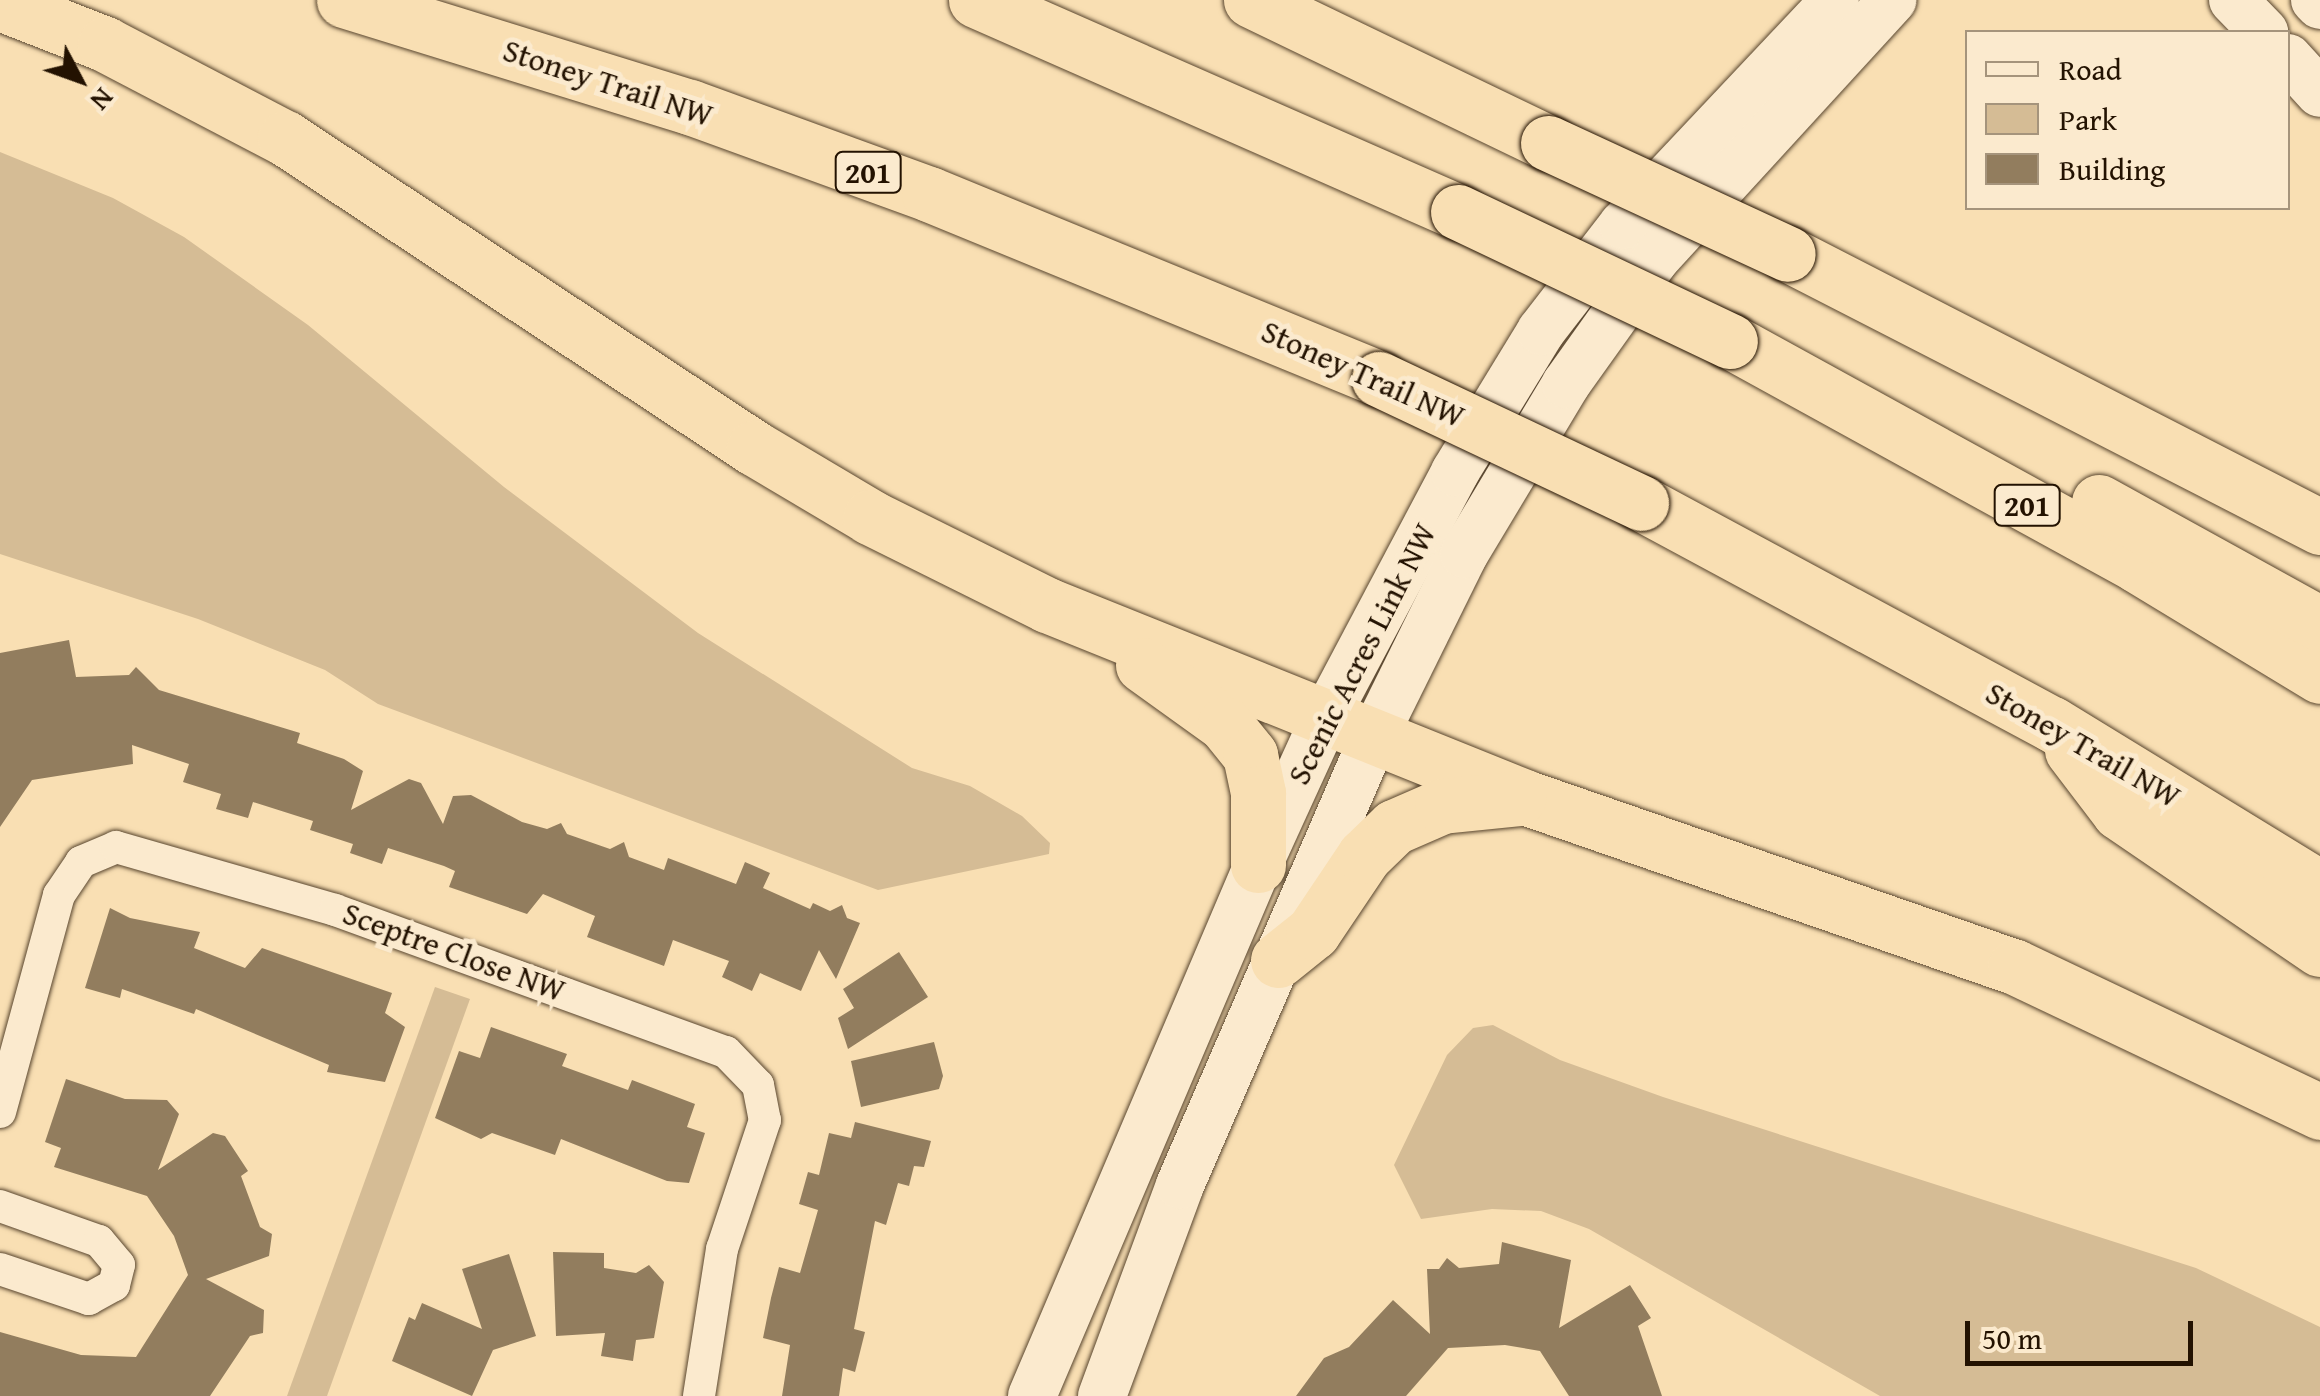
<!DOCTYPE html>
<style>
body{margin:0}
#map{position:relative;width:2320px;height:1396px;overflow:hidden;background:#f9dfb3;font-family:"Gentium Book Plus",serif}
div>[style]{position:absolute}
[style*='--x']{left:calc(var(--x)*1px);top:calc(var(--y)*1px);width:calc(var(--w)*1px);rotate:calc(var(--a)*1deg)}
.green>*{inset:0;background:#d5bc95}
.building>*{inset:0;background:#927d5e}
.roads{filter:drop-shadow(0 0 2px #58452e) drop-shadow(0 0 2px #58452e)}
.street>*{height:32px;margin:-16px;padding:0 16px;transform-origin:16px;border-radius:16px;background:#fbeace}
.secondary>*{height:48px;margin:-24px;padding:0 24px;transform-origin:24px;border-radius:24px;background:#fbeace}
.highway>*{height:55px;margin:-27.5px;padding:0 27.5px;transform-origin:27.5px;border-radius:27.5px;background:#f9dfb3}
.bridges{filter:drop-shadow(0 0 2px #231201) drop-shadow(0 0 2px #231201)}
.highway-bridge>*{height:55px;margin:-27.5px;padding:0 27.5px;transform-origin:27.5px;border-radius:27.5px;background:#f9dfb3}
span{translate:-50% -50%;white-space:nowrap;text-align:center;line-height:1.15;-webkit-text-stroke:10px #fbeace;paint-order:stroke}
.shield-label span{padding:2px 8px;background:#fbeace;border:2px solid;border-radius:8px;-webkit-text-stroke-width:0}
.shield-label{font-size:30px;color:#231201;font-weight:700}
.street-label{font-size:32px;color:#231201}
.legend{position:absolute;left:1965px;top:30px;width:325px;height:180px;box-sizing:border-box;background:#fbeace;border:2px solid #a5947c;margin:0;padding:12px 18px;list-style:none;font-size:30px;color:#231201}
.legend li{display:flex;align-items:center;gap:20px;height:50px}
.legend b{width:50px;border:2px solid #a5947c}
.north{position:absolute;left:30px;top:30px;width:100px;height:100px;-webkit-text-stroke:8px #fbeace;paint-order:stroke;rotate:131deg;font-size:28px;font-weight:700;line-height:40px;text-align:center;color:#231201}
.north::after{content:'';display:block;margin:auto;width:35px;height:45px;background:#231201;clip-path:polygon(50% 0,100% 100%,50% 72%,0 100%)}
.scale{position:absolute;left:1965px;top:1321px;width:228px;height:45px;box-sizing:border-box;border:5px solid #231201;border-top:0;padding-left:12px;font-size:30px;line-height:35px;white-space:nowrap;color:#231201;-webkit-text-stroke:8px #fbeace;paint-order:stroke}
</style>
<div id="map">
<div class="green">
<div style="clip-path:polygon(0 152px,113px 198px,184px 237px,308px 325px,504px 487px,698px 633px,912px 768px,970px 786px,1022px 816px,1050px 843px,1049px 854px,878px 890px,378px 704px,325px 670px,198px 619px,0 554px)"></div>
<div style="clip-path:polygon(435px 987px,470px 999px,327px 1396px,287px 1396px)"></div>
<div style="clip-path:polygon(1493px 1025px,1560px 1060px,1663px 1097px,2196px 1268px,2320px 1327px,2320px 1396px,1880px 1396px,1589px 1229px,1541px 1211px,1492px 1209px,1421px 1219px,1394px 1165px,1447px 1055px,1473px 1028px)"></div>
</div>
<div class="building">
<div style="clip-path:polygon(69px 640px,76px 677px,129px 675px,136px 667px,159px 690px,300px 733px,297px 743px,344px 759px,363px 771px,351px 810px,409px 779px,421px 783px,443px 824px,453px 796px,471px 795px,522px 822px,547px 829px,561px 823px,567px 834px,610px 849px,624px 842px,629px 857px,664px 870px,668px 858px,736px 884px,745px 862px,770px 873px,763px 888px,810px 909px,813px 903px,830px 911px,842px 905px,847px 918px,860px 923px,836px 979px,819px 950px,801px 991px,760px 973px,752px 991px,722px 977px,729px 961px,673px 940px,664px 966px,587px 937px,595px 916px,543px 894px,527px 914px,449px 887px,455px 871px,444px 866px,388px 848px,382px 864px,350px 853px,353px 844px,310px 830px,313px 821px,253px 802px,248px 818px,216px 809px,221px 794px,183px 782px,189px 764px,132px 745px,133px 764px,32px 780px,0 827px,0 653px)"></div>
<div style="clip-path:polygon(110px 908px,130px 918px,200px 932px,194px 948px,245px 968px,262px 948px,392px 993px,385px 1013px,405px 1027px,385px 1082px,327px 1072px,329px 1065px,196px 1009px,194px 1014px,122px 989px,120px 998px,85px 988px)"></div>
<div style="clip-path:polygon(899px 952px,928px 997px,848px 1049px,838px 1018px,854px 1008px,843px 989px)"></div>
<div style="clip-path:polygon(491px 1027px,567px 1054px,562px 1066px,628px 1090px,632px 1080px,695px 1104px,687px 1127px,705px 1133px,689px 1183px,667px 1181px,561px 1139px,555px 1155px,492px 1133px,481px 1139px,435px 1118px,459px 1051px,480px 1058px)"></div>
<div style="clip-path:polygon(934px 1042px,943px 1076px,939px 1089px,861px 1107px,851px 1061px)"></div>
<div style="clip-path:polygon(66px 1079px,125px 1099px,167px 1100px,179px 1114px,158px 1170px,213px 1133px,225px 1136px,248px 1171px,241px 1176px,260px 1227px,272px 1234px,269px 1256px,206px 1279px,264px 1310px,263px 1333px,250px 1336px,210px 1396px,0 1396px,0 1332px,81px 1355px,136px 1357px,188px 1275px,174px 1236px,147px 1196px,54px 1167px,61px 1148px,45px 1142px)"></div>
<div style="clip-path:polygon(855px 1122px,931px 1141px,924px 1167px,914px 1166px,909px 1186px,898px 1183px,886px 1225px,875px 1221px,854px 1329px,865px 1332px,855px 1372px,843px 1368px,839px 1396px,782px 1396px,790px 1345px,763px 1338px,771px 1298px,779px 1267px,800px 1273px,818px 1210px,799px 1204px,808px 1172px,819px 1175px,829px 1133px,851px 1138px)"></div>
<div style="clip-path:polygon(1502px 1242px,1571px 1260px,1559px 1328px,1630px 1285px,1651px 1318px,1638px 1326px,1662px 1396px,1569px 1396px,1540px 1351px,1505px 1345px,1448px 1348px,1406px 1396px,1296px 1396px,1324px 1358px,1349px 1347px,1393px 1300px,1430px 1334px,1427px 1269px,1439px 1269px,1447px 1258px,1459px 1268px,1499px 1264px)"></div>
<div style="clip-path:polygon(553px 1252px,604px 1253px,604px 1268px,636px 1273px,649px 1265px,664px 1282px,654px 1338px,636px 1340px,633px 1361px,601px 1356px,605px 1333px,556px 1336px)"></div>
<div style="clip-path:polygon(509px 1254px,536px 1336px,493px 1350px,472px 1396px,392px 1361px,409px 1317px,415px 1320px,422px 1303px,482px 1329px,462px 1269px)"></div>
</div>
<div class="roads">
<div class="street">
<div style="--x:0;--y:1112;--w:225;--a:-74.8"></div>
<div style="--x:59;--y:895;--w:40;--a:-56"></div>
<div style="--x:81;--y:862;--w:38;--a:-23"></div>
<div style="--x:116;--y:847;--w:228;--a:16"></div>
<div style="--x:335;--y:910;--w:416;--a:20"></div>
<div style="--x:726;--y:1052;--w:46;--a:45.9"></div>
<div style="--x:758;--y:1085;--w:36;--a:79"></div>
<div style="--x:765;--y:1120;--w:136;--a:108.4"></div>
<div style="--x:722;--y:1249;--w:149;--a:98.9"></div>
<div style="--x:0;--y:1206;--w:105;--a:19.5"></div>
<div style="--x:99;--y:1241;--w:31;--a:50"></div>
<div style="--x:119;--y:1265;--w:21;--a:104"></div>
<div style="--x:114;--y:1285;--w:29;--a:151"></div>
<div style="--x:89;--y:1299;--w:94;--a:-161.4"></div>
</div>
<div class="secondary">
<div style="--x:2233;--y:0;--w:45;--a:45.9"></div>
<div style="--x:2315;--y:0;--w:7;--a:45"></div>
<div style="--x:2288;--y:58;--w:47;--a:47.6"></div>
<div style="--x:1032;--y:1396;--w:577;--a:-66.94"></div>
<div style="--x:1258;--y:865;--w:164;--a:-65.5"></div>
<div style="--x:1326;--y:716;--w:276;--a:-62.1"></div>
<div style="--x:1455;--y:472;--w:165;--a:-58.6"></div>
<div style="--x:1541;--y:331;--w:134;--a:-52.3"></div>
<div style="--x:1623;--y:225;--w:309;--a:-46.7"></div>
<div style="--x:1102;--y:1396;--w:225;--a:-69.7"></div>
<div style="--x:1180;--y:1185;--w:491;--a:-66.6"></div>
<div style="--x:1375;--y:734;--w:201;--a:-63.7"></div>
<div style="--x:1464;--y:554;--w:198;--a:-59"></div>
<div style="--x:1566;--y:384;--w:155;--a:-54.5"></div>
<div style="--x:1656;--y:258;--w:350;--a:-47.5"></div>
</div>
<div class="highway">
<div style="--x:344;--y:0;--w:362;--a:17.2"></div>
<div style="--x:690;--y:107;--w:254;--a:20"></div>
<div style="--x:929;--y:194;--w:487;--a:22.3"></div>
<div style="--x:976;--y:0;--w:527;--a:23.74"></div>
<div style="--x:1251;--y:0;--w:330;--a:25.7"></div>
<div style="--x:0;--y:3;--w:113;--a:21.3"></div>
<div style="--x:105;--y:44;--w:203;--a:27.6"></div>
<div style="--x:285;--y:138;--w:562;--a:33.46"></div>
<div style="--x:754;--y:448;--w:135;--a:30.7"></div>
<div style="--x:870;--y:517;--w:198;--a:26.4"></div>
<div style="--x:1047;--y:605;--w:517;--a:21.9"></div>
<div style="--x:1527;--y:798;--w:516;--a:19.1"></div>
<div style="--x:2015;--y:967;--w:338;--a:25.4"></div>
<div style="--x:1788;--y:254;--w:598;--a:27.16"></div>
<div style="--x:1730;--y:341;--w:465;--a:28.8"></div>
<div style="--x:2137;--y:565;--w:214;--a:31.2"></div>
<div style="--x:2099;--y:502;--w:252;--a:28.9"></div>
<div style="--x:1641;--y:503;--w:467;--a:28.3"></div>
<div style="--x:2052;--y:724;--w:314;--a:31.5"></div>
<div style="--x:1143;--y:665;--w:101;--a:35.7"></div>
<div style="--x:1225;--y:724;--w:40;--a:51"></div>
<div style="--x:1250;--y:755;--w:39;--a:78"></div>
<div style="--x:1258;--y:793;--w:72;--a:90"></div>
<div style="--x:2072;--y:750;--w:78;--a:52.8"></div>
<div style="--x:2119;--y:812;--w:243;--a:34.3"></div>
<div style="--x:1278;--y:960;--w:45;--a:-38.7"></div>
<div style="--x:1313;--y:932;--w:92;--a:-56.1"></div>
<div style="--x:1364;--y:856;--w:42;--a:-44"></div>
<div style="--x:1394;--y:827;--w:52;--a:-23.6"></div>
<div style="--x:1442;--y:806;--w:77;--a:-5.9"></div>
</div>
</div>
<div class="bridges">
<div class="highway-bridge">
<div style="--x:1548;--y:143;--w:264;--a:24.8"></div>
<div style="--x:1458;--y:212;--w:301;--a:25.4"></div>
<div style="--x:1379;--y:379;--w:290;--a:25.3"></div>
</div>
</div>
<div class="shield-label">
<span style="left:868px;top:172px">201</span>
<span style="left:2027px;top:505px">201</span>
</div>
<div class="street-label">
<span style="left:608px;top:83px;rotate:18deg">Stoney Trail NW</span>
<span style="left:1363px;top:374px;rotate:24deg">Stoney Trail NW</span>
<span style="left:1362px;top:654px;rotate:-63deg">Scenic Acres Link NW</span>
<span style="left:2083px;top:745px;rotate:30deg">Stoney Trail NW</span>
<span style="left:454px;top:952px;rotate:20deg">Sceptre Close NW</span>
</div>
<ul class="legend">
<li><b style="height:12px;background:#fbeace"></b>Road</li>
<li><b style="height:28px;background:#d5bc95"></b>Park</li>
<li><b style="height:28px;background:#927d5e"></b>Building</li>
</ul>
<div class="north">N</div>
<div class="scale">50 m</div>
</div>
